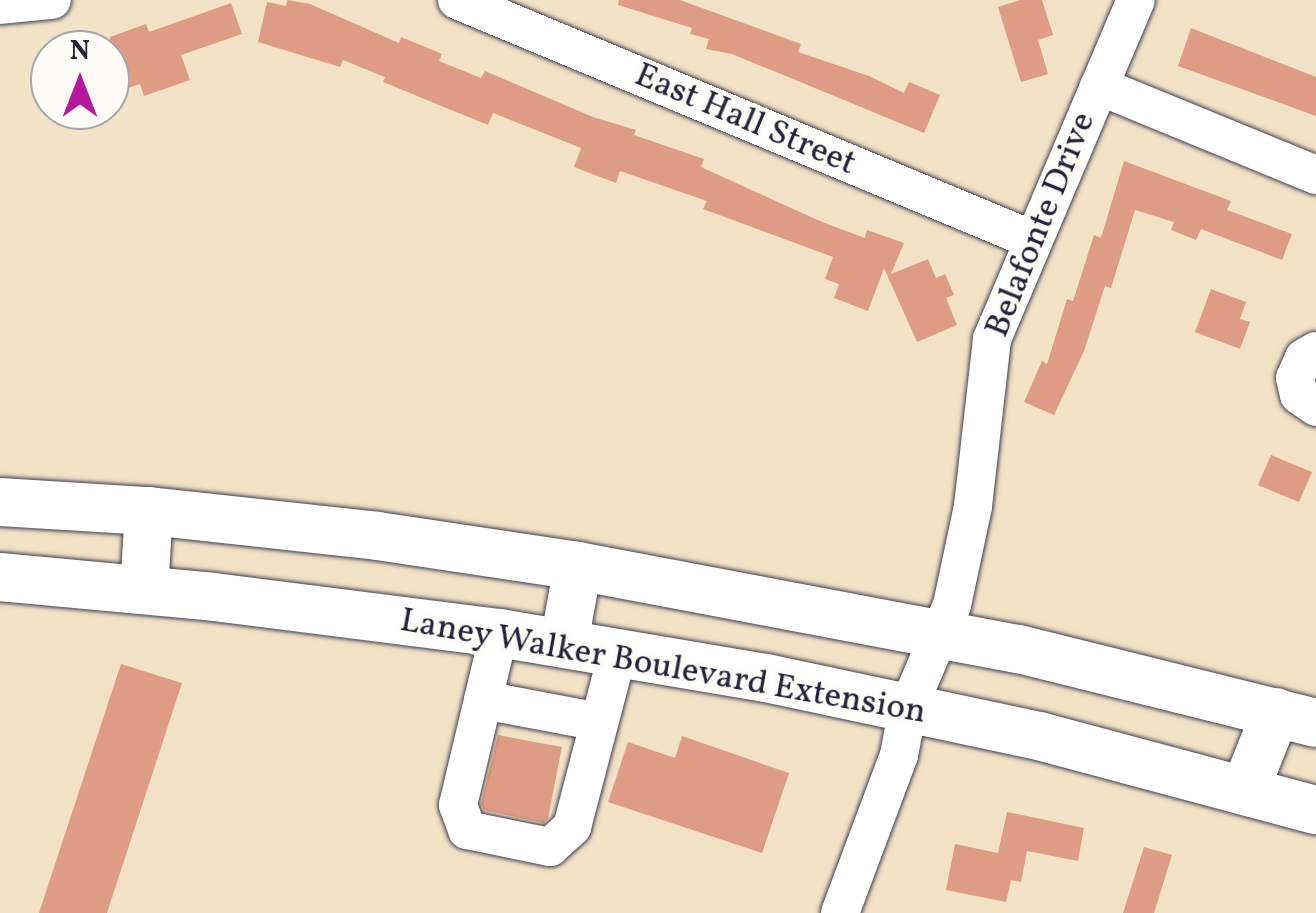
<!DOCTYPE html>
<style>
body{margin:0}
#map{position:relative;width:1316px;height:913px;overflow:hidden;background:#f2e2c6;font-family:Vollkorn,serif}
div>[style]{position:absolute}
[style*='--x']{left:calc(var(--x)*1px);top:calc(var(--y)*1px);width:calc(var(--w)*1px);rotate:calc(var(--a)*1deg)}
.building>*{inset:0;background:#df9c84}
.roads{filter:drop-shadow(0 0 2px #413f50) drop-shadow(0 0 2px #413f50)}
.minor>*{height:38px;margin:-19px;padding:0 19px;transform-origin:19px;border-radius:19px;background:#fff}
.major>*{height:48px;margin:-24px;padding:0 24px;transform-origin:24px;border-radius:24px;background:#fff}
span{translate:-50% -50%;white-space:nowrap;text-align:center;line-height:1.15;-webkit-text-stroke:8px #fdfcf7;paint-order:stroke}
.street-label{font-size:35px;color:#22223b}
.north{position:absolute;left:30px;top:30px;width:100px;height:100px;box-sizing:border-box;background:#fdfcf7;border:2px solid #a5a5ac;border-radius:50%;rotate:0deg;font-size:28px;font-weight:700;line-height:40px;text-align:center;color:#22223b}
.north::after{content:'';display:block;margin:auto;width:35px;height:45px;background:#b5179e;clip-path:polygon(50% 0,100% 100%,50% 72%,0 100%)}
</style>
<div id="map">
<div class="building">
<div style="clip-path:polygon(287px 0,310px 4px,399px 43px,401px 37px,442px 54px,439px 61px,481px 78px,485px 71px,593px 117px,636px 130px,634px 135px,704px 159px,701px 167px,822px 222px,865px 238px,867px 230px,904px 243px,891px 274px,928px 259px,936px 278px,945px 274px,954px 295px,946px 298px,957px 325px,917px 342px,884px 268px,868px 311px,834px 298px,839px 284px,825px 279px,833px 257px,703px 209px,707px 201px,620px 171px,616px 183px,574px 167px,581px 148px,493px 113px,488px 125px,383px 82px,385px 77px,343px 60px,340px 67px,258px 42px,267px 2px,286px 6px)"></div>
<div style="clip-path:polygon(619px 0,680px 0,801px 44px,798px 52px,869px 76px,904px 93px,909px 82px,940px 95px,924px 133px,732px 54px,706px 49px,709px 39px,690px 34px,692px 28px,618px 5px)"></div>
<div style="clip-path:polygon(1020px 0,1042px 0,1053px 35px,1038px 40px,1048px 74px,1021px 82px,998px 7px)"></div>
<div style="clip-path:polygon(231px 3px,242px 34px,181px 55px,190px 80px,144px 96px,140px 84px,116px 92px,110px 75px,110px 37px,146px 24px,149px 32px)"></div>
<div style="clip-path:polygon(1191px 28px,1316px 77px,1316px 116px,1178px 66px)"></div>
<div style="clip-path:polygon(1124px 161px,1231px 201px,1227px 210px,1292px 234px,1282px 260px,1201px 229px,1196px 240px,1171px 230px,1174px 222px,1135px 210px,1111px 288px,1105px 286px,1084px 351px,1054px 415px,1024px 402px,1042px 361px,1047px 364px,1067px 299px,1073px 301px,1094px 235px,1101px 238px)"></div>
<div style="clip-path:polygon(1211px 289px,1246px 302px,1240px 319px,1250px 322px,1240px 349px,1195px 332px)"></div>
<div style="clip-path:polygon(1271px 455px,1312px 472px,1299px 502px,1258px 485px)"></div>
<div style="clip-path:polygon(121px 664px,182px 683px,107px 913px,39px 913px)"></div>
<div style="clip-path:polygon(498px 735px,562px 747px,548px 818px,543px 823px,484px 810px,481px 804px)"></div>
<div style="clip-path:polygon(682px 736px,789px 773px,762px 853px,608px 802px,628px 742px,675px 758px)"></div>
<div style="clip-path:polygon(1007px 812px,1084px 828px,1078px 861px,1027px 851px,1021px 882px,1011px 880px,1006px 902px,946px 890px,955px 844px,998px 853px)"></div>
<div style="clip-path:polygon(1144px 847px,1172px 855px,1154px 913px,1123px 913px)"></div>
</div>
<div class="roads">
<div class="minor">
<div style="--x:457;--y:0;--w:624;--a:22.62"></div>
<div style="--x:0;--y:5;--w:52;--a:-5.5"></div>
<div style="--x:1099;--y:86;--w:235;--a:22.3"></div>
<div style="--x:1316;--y:351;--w:14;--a:150"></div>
<div style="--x:1304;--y:358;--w:22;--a:114"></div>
<div style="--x:1295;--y:378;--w:17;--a:77"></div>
<div style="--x:1299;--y:395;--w:21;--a:35"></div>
<div style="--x:499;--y:633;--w:177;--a:103.4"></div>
<div style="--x:458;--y:805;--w:27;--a:70"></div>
<div style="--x:467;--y:830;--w:85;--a:11.6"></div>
<div style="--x:550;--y:847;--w:30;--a:-42"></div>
<div style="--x:572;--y:827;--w:181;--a:-75.3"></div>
<div style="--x:483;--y:700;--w:118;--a:10.7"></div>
<div style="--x:840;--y:913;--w:169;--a:-69.5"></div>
<div style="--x:899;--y:755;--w:48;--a:-79.2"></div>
<div style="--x:908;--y:708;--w:112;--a:-66.9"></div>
<div style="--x:952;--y:605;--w:101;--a:-78"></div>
<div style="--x:973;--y:506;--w:168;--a:-83.5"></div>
<div style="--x:992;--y:339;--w:368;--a:-67"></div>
</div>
<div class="major">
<div style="--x:0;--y:502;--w:149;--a:3.5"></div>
<div style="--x:149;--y:511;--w:230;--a:6.2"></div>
<div style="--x:378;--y:536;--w:202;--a:8.5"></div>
<div style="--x:578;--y:566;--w:449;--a:10.7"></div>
<div style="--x:1019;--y:649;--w:306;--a:14"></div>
<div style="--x:0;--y:577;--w:215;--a:5.3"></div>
<div style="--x:214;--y:597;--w:287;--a:7.2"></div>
<div style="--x:499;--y:633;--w:271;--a:9.6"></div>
<div style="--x:766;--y:678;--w:279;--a:12"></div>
<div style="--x:1039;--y:736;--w:287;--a:15"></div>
<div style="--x:144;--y:590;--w:79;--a:-86.4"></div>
<div style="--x:564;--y:643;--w:78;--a:-79.7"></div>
<div style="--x:1245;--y:790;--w:84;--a:-68.3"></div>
</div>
</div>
<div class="street-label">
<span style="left:745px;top:120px;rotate:23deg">East Hall Street</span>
<span style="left:1041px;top:225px;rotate:-68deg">Belafonte Drive</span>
<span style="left:663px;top:667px;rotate:10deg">Laney Walker Boulevard Extension</span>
</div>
<div class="north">N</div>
</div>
